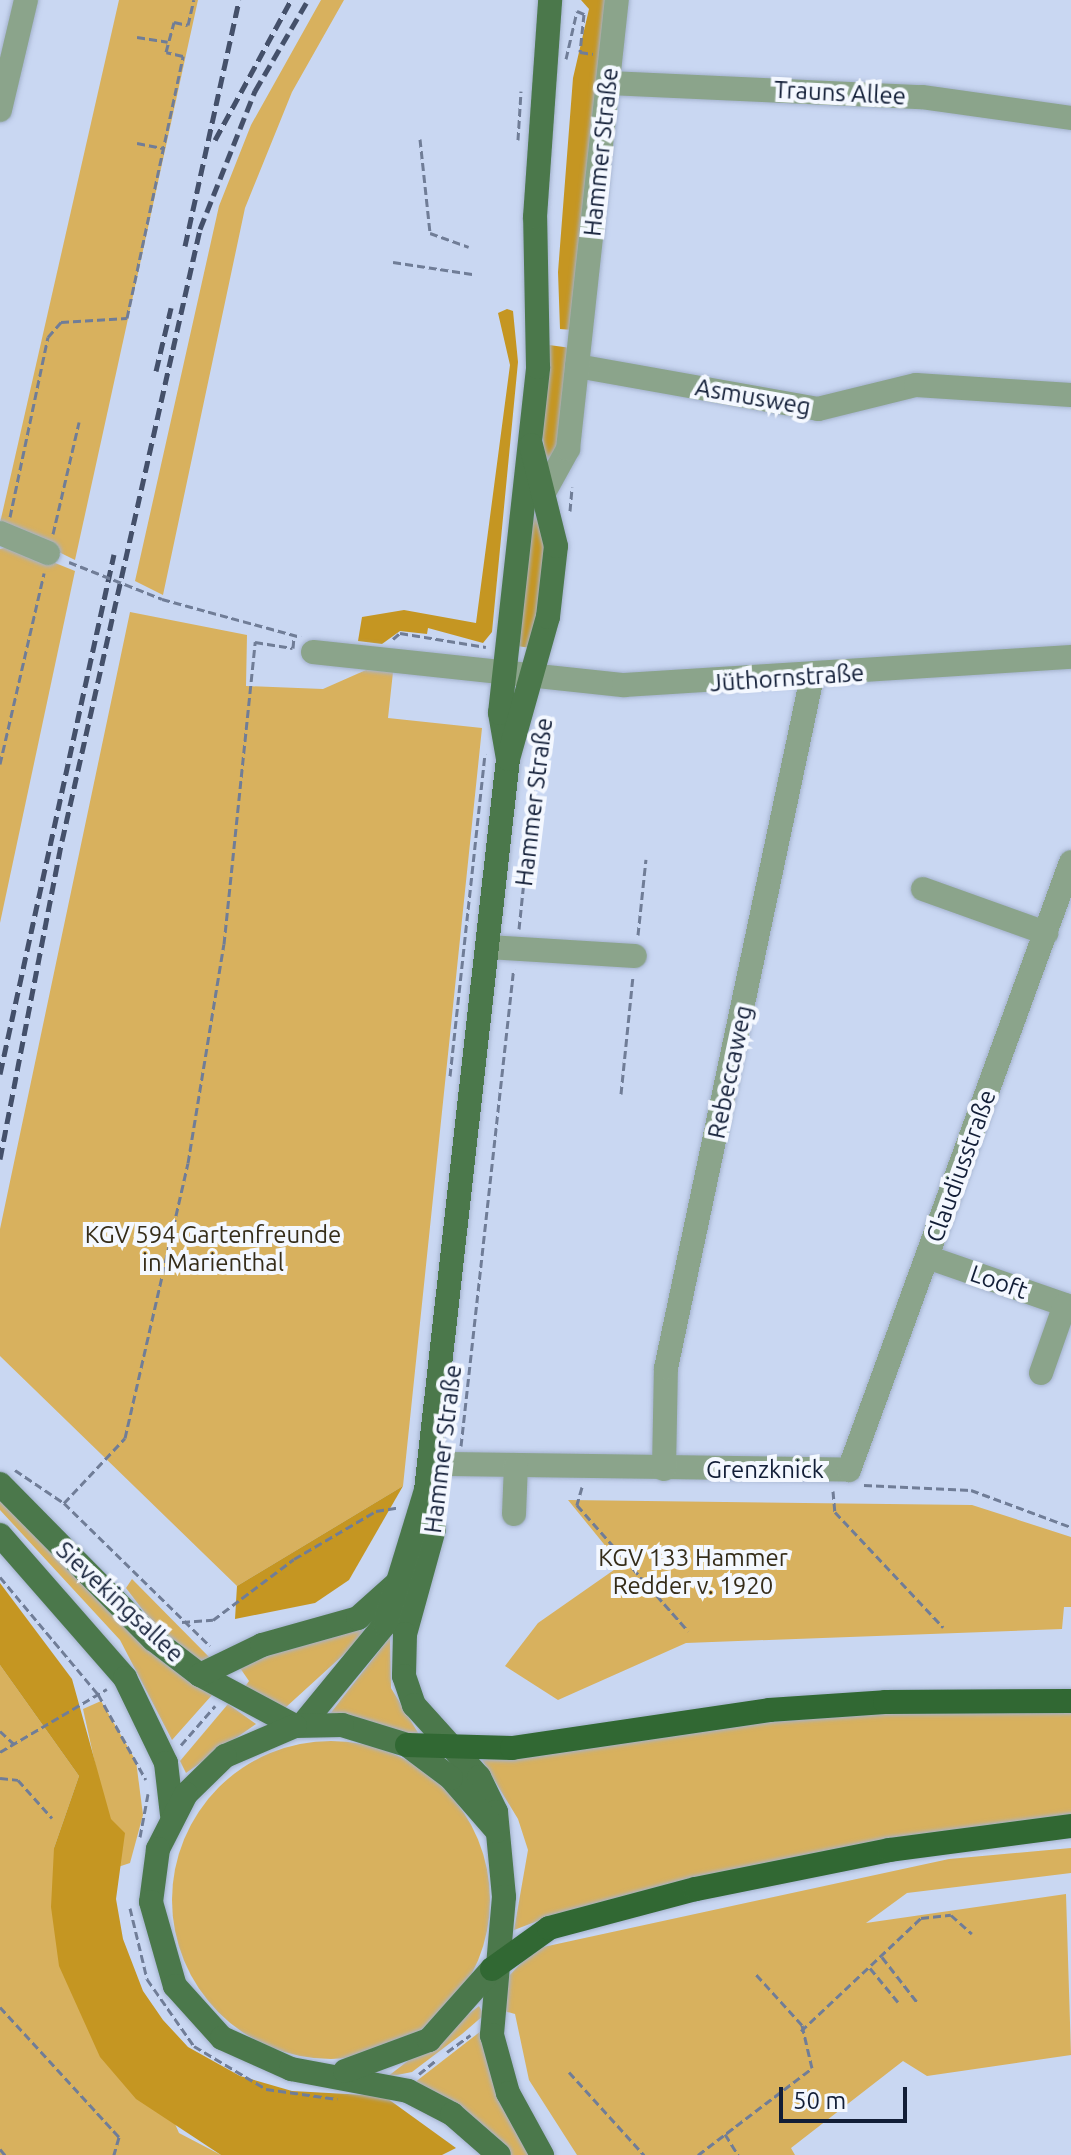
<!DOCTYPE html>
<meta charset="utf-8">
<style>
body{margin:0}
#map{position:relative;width:1071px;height:2155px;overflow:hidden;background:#c9d7f2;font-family:Ubuntu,sans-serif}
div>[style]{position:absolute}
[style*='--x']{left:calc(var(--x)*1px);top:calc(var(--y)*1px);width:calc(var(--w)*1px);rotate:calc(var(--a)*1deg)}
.green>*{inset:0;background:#d8b15e}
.round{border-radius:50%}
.forest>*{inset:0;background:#c59622}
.path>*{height:3px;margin-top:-1.5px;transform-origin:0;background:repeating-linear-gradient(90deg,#707d97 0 8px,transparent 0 12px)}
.roads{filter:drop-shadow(0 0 2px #a4b2cd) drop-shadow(0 0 2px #a4b2cd)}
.minor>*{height:24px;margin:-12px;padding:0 12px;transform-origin:12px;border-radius:12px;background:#8ba48b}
.major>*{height:24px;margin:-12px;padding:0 12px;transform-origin:12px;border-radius:12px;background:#4b784b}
.highway>*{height:24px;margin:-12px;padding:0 12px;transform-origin:12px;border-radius:12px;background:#316833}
.rail>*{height:5px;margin-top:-2.5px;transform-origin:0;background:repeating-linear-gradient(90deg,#44506a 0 12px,transparent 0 18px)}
.path-bridge>*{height:3px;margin-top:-1.5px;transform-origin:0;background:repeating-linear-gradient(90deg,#707d97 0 8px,transparent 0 12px)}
span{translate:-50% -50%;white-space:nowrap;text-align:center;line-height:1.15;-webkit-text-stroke:8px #f4f8ff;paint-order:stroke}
.street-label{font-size:24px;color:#121e37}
.park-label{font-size:24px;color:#352c19}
.scale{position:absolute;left:779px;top:2087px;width:128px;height:36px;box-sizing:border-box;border:4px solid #121e37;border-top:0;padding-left:10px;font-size:24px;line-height:28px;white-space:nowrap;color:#121e37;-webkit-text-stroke:6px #f4f8ff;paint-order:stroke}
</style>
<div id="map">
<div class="green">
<div style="clip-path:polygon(119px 0,198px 0,75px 560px,0 523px)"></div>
<div style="clip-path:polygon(321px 0,344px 0,292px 92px,245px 208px,163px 595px,135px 581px,219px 206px,251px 125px)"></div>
<div style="clip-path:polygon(13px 546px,75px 571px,0 923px,0 549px)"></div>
<div style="clip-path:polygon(130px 612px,247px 635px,246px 686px,323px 689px,366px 670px,393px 672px,388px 718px,482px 728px,403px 1486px,237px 1586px,0 1356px,0 1229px)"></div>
<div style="clip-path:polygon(0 1496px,212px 1695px,172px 1740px,120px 1640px,0 1510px)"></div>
<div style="clip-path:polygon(568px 1500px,972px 1505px,1071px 1537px,1071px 1607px,1064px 1607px,1062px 1629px,686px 1643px,558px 1700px,505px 1666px,538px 1623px,621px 1565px)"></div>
<div style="clip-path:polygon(132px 1579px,214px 1662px,201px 1663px,155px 1626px,126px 1588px)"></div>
<div style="clip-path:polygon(360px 1624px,364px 1630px,352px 1647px,285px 1708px,244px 1688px,249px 1681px,238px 1665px)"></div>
<div style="clip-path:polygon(390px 1637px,391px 1688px,420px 1736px,329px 1715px)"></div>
<div style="clip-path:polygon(0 1665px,79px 1776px,54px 1848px,179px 2133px,221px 2155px,0 2155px)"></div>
<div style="clip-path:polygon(101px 1701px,136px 1761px,143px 1815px,130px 1863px,118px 1867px,83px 1709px)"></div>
<div style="clip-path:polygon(228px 1704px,256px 1724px,186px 1773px,180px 1761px)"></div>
<div style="clip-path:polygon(899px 1712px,1071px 1712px,1071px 1816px,543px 1919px,514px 1930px,528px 1850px,518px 1819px,482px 1760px,733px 1725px)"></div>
<div class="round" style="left:172px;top:1741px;width:318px;height:318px"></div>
<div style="clip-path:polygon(1071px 1848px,1071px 1873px,907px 1893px,866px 1923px,1066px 1894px,1071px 2055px,927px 2076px,903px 2061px,791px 2148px,795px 2155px,577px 2155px,529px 2080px,515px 2014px,504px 2011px,507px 1978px,534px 1949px,949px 1859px)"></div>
<div style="clip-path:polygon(479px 2006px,484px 2015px,462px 2034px,412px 2072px,387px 2077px)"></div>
<div style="clip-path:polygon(481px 2031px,532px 2155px,509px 2155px,414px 2083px)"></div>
</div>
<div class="forest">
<div style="clip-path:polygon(581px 0,609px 0,573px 330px,560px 329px,558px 272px,573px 78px,589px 9px)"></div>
<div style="clip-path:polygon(507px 309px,513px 311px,518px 362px,492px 632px,483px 643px,428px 628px,427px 634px,400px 631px,382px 644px,358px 641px,362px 617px,404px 610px,476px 623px,510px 365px,498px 313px)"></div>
<div style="clip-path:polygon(549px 345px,571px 348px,563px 435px,547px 471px,542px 431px)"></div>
<div style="clip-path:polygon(532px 494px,551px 537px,531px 648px,517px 646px)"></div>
<div style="clip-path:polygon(403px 1486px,349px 1580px,315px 1603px,235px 1619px,237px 1586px)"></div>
<div style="clip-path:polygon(0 1583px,72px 1679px,111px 1819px,125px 1833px,116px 1899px,123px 1939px,143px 1991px,163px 2020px,188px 2047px,240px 2076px,292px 2091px,384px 2096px,456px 2148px,442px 2155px,221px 2155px,136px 2099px,100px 2057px,59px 1966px,51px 1907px,54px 1848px,79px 1776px,0 1665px)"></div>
</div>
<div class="path">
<div style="--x:137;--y:37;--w:31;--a:9"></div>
<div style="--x:566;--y:59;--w:49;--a:-77.1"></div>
<div style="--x:577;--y:11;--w:8;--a:23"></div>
<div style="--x:584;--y:14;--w:38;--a:96"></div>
<div style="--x:580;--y:52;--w:13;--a:9"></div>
<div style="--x:420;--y:139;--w:95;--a:83.9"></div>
<div style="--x:430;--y:233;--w:41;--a:19.7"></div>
<div style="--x:518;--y:140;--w:49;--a:-86.5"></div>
<div style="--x:137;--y:143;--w:26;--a:11"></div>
<div style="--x:393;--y:262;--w:80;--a:8.6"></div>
<div style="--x:570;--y:511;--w:24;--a:-85"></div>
<div style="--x:10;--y:517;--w:184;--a:-78.1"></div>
<div style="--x:48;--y:337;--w:20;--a:-49"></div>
<div style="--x:61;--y:322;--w:66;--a:-3.5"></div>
<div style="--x:127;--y:318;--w:268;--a:-77.9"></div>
<div style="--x:183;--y:56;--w:17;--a:-167"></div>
<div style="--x:166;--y:52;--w:31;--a:-75"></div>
<div style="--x:174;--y:22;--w:14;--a:12"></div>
<div style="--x:188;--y:25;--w:26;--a:-77"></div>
<div style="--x:53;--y:534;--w:115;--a:-76.9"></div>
<div style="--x:162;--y:599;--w:144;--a:15.3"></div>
<div style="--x:393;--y:639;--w:9;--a:-41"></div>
<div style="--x:400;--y:633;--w:87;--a:9.2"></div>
<div style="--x:0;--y:764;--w:196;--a:-77"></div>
<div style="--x:519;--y:929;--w:204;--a:-84.1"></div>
<div style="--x:638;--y:935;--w:76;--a:-84"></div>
<div style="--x:450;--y:1076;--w:324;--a:-83.8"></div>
<div style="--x:621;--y:1094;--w:120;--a:-84.2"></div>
<div style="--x:461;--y:1446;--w:480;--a:-83.7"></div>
<div style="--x:15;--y:1470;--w:59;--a:34"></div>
<div style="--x:64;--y:1503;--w:204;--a:44.4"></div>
<div style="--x:864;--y:1485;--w:107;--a:2.7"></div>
<div style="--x:971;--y:1490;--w:107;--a:20.3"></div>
<div style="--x:582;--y:1487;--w:19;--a:106"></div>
<div style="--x:577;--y:1505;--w:168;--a:48.6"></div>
<div style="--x:833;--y:1491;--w:21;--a:85"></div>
<div style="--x:835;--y:1512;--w:158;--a:46.8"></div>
<div style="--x:64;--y:1503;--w:89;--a:-46.8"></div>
<div style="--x:125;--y:1438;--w:282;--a:-77.1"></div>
<div style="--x:188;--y:1163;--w:222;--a:-80.7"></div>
<div style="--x:224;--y:944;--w:304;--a:-84.1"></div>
<div style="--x:255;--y:642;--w:38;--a:9"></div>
<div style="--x:293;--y:648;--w:12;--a:-85"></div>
<div style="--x:0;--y:1577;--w:153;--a:50.1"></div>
<div style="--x:98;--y:1694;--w:98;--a:60.8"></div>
<div style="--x:182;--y:1622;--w:31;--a:-4"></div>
<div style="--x:213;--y:1620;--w:101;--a:-37"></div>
<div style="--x:294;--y:1559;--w:95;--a:-30.3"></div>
<div style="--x:376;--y:1511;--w:24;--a:-9"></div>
<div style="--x:0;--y:1731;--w:19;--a:43"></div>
<div style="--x:181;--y:1745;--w:52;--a:-48.9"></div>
<div style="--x:0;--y:1752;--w:124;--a:-30.5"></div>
<div style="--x:0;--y:1778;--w:18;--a:6"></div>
<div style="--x:18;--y:1780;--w:51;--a:48.2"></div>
<div style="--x:140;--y:1837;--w:44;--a:-79.5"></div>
<div style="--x:130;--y:1908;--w:73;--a:76.5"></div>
<div style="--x:147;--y:1979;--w:82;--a:55"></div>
<div style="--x:194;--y:2046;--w:84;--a:30.8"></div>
<div style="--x:266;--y:2089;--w:72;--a:8"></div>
<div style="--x:882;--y:1957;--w:57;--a:52.1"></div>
<div style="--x:870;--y:1968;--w:44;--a:50.5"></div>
<div style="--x:0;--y:2007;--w:176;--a:47.5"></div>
<div style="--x:119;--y:2137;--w:19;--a:106"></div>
<div style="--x:801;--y:2031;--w:165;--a:-43.3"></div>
<div style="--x:921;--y:1918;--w:30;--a:-6"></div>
<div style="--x:951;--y:1915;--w:28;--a:42"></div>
<div style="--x:447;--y:2052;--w:29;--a:-36"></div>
<div style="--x:569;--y:2072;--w:112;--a:47.9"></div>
<div style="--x:419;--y:2074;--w:21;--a:-39"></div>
<div style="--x:725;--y:2134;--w:25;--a:58"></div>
<div style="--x:0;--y:2149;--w:8;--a:50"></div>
<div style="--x:698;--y:2155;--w:143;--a:-37.3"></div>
<div style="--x:812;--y:2068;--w:44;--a:-103.1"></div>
<div style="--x:802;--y:2025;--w:72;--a:-132.2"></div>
</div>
<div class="roads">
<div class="minor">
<div style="--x:609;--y:83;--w:313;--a:2.6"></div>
<div style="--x:922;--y:97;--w:150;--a:8"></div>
<div style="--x:0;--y:110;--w:113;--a:-76.7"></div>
<div style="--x:577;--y:366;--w:245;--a:10.1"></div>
<div style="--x:818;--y:409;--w:101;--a:-13.8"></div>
<div style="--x:916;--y:385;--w:155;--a:3.7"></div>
<div style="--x:546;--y:489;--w:46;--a:-61.2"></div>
<div style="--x:568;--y:449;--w:452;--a:-83.8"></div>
<div style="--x:0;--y:533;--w:52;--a:22.6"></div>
<div style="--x:313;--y:652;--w:313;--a:6.1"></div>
<div style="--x:624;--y:685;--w:448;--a:-3.6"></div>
<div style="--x:923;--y:889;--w:131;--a:19.7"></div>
<div style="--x:488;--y:947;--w:147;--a:3.5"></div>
<div style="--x:927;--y:1257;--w:152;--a:19.1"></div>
<div style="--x:1041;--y:1373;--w:72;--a:-70.6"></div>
<div style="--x:443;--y:1464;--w:406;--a:0.8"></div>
<div style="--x:849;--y:1470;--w:647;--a:-69.94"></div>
<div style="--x:664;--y:1469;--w:101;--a:-88.9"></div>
<div style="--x:666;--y:1368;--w:706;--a:-78.07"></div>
<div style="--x:514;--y:1514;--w:49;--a:-87.7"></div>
</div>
<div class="major">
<div style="--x:508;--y:759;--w:47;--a:-99.9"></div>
<div style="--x:500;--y:713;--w:348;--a:-83.7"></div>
<div style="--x:538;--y:367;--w:150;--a:-91.1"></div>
<div style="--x:535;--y:217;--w:218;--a:-86"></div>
<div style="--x:0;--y:1484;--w:218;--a:45.4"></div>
<div style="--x:153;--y:1639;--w:59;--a:37.5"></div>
<div style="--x:200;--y:1675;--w:108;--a:28.2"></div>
<div style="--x:434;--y:1529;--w:109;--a:105.4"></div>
<div style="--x:405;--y:1634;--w:42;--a:91.4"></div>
<div style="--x:404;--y:1676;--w:31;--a:71"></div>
<div style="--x:414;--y:1705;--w:97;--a:47.9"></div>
<div style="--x:479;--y:1777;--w:39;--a:64"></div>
<div style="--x:496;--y:1812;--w:85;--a:84.6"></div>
<div style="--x:504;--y:1897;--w:139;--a:95"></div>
<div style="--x:492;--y:2035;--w:60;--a:74.6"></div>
<div style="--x:508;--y:2093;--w:71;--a:61.3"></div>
<div style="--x:0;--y:1535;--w:190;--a:48.8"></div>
<div style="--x:125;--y:1678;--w:94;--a:64.2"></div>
<div style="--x:166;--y:1763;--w:52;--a:83.4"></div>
<div style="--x:200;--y:1675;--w:69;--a:-25.8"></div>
<div style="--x:262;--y:1645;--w:100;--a:-15.7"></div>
<div style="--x:358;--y:1618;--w:51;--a:-41.8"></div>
<div style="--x:302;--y:1725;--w:131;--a:-50.6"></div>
<div style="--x:385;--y:1624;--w:140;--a:-73"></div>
<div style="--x:426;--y:1490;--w:736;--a:-83.6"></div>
<div style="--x:508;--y:759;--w:148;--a:-74.3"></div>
<div style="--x:548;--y:617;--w:71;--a:-83.6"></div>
<div style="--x:556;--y:546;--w:104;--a:-103.9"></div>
<div style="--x:497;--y:1831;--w:70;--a:-131"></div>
<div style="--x:451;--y:1778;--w:55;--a:-143.1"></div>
<div style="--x:407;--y:1745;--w:68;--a:-162.9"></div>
<div style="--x:342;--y:1725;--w:47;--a:178.8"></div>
<div style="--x:295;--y:1726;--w:76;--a:156.8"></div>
<div style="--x:225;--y:1756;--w:54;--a:135.7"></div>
<div style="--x:186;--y:1794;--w:62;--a:117"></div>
<div style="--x:158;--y:1849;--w:53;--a:97.5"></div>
<div style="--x:151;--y:1902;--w:87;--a:74.1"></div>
<div style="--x:175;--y:1986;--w:70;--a:47.9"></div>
<div style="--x:222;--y:2038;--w:76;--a:24.2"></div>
<div style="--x:291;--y:2069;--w:119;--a:10.6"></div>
<div style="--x:408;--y:2091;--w:50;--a:27.6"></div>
<div style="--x:452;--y:2114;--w:62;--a:41.1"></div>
<div style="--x:345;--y:2071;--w:90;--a:-20.3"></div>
<div style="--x:429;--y:2040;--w:95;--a:-48.4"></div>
</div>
<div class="highway">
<div style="--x:407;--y:1745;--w:105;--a:1.6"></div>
<div style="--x:512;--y:1748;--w:260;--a:-8.4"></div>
<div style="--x:769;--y:1710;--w:116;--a:-3.9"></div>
<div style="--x:885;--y:1702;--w:186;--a:-0.3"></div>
<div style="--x:492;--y:1969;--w:70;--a:-35.7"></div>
<div style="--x:549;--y:1928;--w:152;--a:-14.9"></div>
<div style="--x:696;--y:1889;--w:197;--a:-11.4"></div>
<div style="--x:889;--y:1850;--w:184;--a:-7.5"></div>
</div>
</div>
<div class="rail">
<div style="--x:215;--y:140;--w:159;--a:-61.5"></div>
<div style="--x:185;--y:246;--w:252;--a:-77.6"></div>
<div style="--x:156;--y:371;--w:65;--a:-76.6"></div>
<div style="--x:0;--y:1074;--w:532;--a:-77.63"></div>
<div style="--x:0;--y:1159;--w:324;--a:-79"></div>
<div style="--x:62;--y:841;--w:627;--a:-77.29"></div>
<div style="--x:200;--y:229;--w:149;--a:-68.3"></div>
<div style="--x:255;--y:91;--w:105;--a:-59.8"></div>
</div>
<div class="path-bridge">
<div style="--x:69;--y:562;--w:100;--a:21.7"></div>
</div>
<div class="street-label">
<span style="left:840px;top:93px;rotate:3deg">Trauns Allee</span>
<span style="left:601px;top:152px;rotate:-84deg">Hammer Straße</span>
<span style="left:753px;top:397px;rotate:10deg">Asmusweg</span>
<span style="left:787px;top:678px;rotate:-4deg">Jüthornstraße</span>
<span style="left:534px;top:802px;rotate:-83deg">Hammer Straße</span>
<span style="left:730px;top:1072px;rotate:-78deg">Rebeccaweg</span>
<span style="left:961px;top:1166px;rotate:-70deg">Claudiusstraße</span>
<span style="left:999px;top:1282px;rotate:19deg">Looft</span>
<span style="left:443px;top:1449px;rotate:-83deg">Hammer Straße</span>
<span style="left:765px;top:1470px">Grenzknick</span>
<span style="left:120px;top:1602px;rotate:43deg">Sievekingsallee</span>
</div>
<div class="park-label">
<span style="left:213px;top:1249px">KGV 594 Gartenfreunde<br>in Marienthal</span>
<span style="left:693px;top:1572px">KGV 133 Hammer<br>Redder v. 1920</span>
</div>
<div class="scale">50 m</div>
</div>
